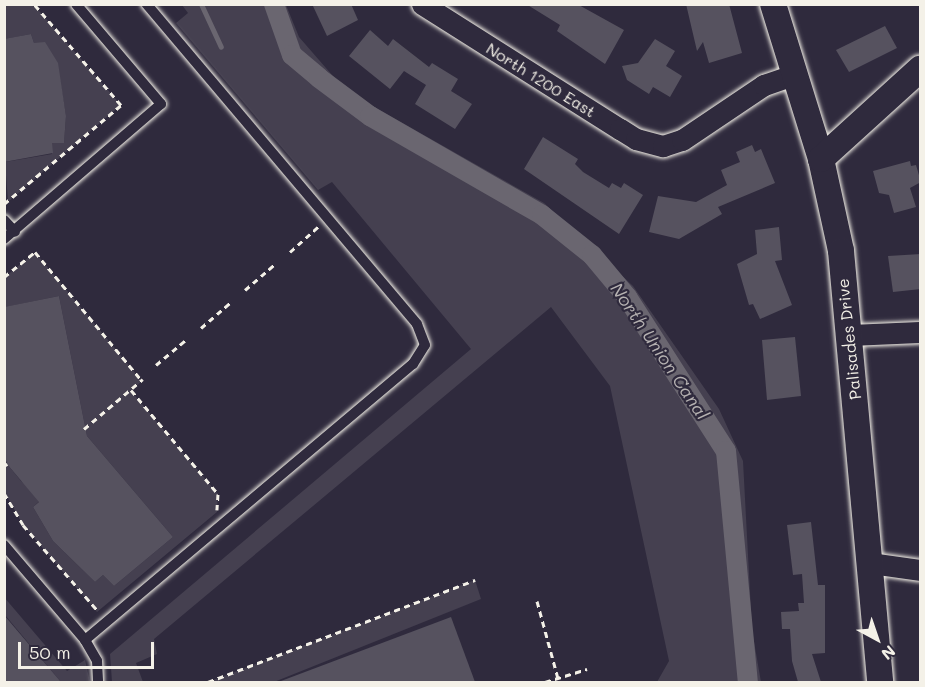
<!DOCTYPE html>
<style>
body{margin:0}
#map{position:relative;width:925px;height:687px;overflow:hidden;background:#2f2a3d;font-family:Mali,sans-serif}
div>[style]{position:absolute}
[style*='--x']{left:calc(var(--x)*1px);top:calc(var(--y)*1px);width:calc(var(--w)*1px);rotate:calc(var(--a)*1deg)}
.green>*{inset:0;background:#454050}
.stream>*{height:5px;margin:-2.5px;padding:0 2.5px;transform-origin:2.5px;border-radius:2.5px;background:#6a6670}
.canal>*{height:20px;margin:-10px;padding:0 10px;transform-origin:10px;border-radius:10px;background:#6a6670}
.building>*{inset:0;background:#56525f}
.path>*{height:3px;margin-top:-1.5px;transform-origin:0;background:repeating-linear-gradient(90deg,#f4f1e8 0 6px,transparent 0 10.5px)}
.roads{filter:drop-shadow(0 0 2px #f4f1e8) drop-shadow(0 0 2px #f4f1e8)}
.service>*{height:10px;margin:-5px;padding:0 5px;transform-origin:5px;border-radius:5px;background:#2f2a3d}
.minor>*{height:21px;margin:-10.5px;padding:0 10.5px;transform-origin:10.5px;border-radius:10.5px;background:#2f2a3d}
.tertiary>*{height:26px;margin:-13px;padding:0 13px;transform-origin:13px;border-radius:13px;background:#2f2a3d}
span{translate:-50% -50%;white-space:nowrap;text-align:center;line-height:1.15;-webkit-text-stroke:4.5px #2f2a3d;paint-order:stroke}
.street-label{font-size:16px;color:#f4f1e8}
.water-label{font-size:18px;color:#b6b2b2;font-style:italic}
.frame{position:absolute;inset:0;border:6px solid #f4f1e8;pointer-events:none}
.north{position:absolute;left:847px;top:609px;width:60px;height:60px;-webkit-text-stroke:4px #2f2a3d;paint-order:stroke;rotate:140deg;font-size:16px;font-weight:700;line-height:24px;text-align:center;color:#f4f1e8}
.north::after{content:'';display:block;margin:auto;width:21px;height:27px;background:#f4f1e8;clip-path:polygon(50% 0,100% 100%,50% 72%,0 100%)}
.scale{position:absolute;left:18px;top:642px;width:136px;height:27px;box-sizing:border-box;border:3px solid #f4f1e8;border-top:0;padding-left:8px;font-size:18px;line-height:21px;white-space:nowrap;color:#f4f1e8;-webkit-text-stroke:4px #2f2a3d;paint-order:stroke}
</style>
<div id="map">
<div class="green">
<div style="clip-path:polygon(5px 5px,34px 5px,121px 105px,8px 202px,5px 162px,52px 154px,52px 143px,64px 142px,66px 116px,57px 63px,34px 43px,31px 34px,5px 39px)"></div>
<div style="clip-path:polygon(182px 5px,286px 5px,299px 37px,346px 91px,544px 203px,633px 286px,719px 409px,743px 461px,752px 630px,761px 682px,657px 682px,669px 661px,610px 386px,551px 307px,154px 639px,157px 654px,136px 663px,143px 682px,112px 682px,110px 654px,471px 349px,332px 182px,318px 190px,176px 23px,188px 13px)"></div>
<div style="clip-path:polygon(35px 252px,142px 381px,131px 391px,218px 494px,217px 512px,97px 612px,23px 525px,5px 493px,4px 454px,7px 464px,21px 481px,43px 498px,33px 507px,53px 541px,95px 582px,103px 575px,114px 586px,173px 537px,87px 436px,59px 296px,5px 307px,5px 277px)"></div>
<div style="clip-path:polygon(475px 580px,481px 599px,274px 682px,208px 682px)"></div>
<div style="clip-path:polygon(4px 597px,67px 671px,85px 660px,90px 682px,61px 682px,5px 615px)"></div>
</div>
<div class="stream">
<div style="--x:201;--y:4;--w:47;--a:65.1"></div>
</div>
<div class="canal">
<div style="--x:274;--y:4;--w:54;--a:70.6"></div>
<div style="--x:292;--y:55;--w:35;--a:40"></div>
<div style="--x:319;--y:78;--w:64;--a:36.7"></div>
<div style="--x:370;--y:116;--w:198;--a:29.9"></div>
<div style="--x:542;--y:215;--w:64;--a:38.7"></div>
<div style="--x:592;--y:255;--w:55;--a:50.2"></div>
<div style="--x:627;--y:297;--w:183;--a:57.3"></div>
<div style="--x:726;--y:451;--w:232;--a:84.6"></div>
</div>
<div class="building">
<div style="clip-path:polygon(312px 4px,351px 4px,358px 20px,327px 36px)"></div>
<div style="clip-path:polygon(526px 4px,577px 4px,624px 30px,605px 64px,557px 31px,560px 25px)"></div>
<div style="clip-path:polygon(686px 4px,729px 4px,742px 53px,709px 63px,703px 42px,697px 51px)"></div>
<div style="clip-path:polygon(885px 26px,897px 48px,849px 72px,836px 50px)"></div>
<div style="clip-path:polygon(370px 30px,388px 46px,393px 39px,429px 67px,432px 63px,458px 79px,451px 91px,472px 104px,455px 129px,415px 104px,426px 85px,404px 71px,390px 89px,349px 56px)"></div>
<div style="clip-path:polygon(31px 34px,34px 43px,45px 42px,58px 63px,66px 116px,64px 143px,52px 143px,53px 153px,4px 162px,4px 39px)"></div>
<div style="clip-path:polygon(655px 39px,675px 51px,666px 66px,682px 76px,670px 97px,653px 87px,649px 94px,627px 80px,622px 66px,638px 63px)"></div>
<div style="clip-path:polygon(543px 137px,578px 159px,575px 164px,583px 172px,609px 188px,612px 183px,621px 188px,624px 183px,643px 195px,619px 234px,524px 169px)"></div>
<div style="clip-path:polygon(752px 145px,755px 152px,761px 149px,775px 183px,718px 207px,722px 214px,679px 239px,649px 232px,658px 196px,696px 202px,727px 185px,721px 170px,740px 162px,736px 152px)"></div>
<div style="clip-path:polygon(910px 161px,911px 166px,916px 165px,921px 182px,910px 188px,916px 207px,894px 213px,889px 195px,879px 193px,873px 171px)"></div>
<div style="clip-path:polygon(779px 227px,782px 260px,775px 261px,792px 305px,760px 319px,753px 304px,749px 305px,737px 264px,757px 254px,755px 230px)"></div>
<div style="clip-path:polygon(921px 254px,921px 289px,893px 292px,888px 256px)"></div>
<div style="clip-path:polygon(59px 296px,87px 436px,173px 537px,114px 586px,103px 575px,95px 582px,53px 541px,33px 507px,39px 502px,7px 464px,4px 454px,4px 307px)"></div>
<div style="clip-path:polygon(795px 337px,801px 396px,767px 400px,762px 340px)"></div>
<div style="clip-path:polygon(811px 522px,818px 585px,825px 585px,825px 653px,812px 654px,821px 682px,798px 682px,792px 661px,790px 629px,782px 629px,781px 612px,799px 611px,798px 603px,804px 603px,802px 574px,793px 575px,787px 525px)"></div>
<div style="clip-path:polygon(4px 615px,61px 682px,4px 682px)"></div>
<div style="clip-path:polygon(451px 617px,475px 682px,281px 682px,281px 681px)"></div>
</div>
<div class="path">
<div style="--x:4;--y:204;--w:153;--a:-40.2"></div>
<div style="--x:121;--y:105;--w:133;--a:-130.7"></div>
<div style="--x:290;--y:252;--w:38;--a:-42"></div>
<div style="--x:4;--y:277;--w:40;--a:-39"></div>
<div style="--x:35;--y:252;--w:168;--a:50.3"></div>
<div style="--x:245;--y:290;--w:40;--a:-41"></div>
<div style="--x:201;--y:328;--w:40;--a:-41"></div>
<div style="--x:156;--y:365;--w:39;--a:-40"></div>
<div style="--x:131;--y:390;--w:136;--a:50.1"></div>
<div style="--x:218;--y:494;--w:16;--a:94"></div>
<div style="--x:84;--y:429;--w:77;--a:-40.3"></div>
<div style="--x:4;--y:466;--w:4;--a:-34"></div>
<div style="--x:4;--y:493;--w:37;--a:59"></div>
<div style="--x:23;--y:525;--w:114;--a:48.9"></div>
<div style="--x:537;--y:601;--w:84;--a:74.8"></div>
<div style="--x:208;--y:682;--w:286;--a:-20.9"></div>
<div style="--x:545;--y:682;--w:44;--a:-17.2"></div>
</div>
<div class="roads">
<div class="service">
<div style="--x:4;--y:220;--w:16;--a:47"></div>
<div style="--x:4;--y:239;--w:207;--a:-40.7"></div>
<div style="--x:161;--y:104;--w:131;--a:-130.4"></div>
<div style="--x:4;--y:545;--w:125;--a:49.5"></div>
<div style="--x:85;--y:640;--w:24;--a:60"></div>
<div style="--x:97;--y:661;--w:21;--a:87"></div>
<div style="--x:85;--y:640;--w:429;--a:-40.1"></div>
<div style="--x:413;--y:364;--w:22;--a:-58"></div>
<div style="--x:425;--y:345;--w:22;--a:-111"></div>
<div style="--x:417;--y:324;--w:419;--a:-130.2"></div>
</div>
<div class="minor">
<div style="--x:422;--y:4;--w:234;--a:32.3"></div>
<div style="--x:620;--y:129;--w:19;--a:32"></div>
<div style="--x:636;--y:139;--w:28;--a:15"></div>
<div style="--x:663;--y:146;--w:20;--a:-18"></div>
<div style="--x:682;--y:140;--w:99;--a:-33.9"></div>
<div style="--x:764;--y:85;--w:31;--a:-19"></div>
<div style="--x:849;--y:335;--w:71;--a:-2.4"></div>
<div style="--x:871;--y:563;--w:49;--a:8.1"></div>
</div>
<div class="tertiary">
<div style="--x:773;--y:4;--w:162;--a:72.8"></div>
<div style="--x:821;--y:159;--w:94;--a:77.7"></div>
<div style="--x:841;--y:251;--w:433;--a:84.8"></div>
<div style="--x:821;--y:159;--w:134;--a:-42.3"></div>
</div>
</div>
<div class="street-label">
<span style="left:541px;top:80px;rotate:32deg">North 1200 East</span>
<span style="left:849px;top:339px;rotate:-96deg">Palisades Drive</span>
</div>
<div class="water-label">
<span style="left:660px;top:351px;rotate:56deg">North Union Canal</span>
</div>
<div class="frame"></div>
<div class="north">N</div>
<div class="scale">50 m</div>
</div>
